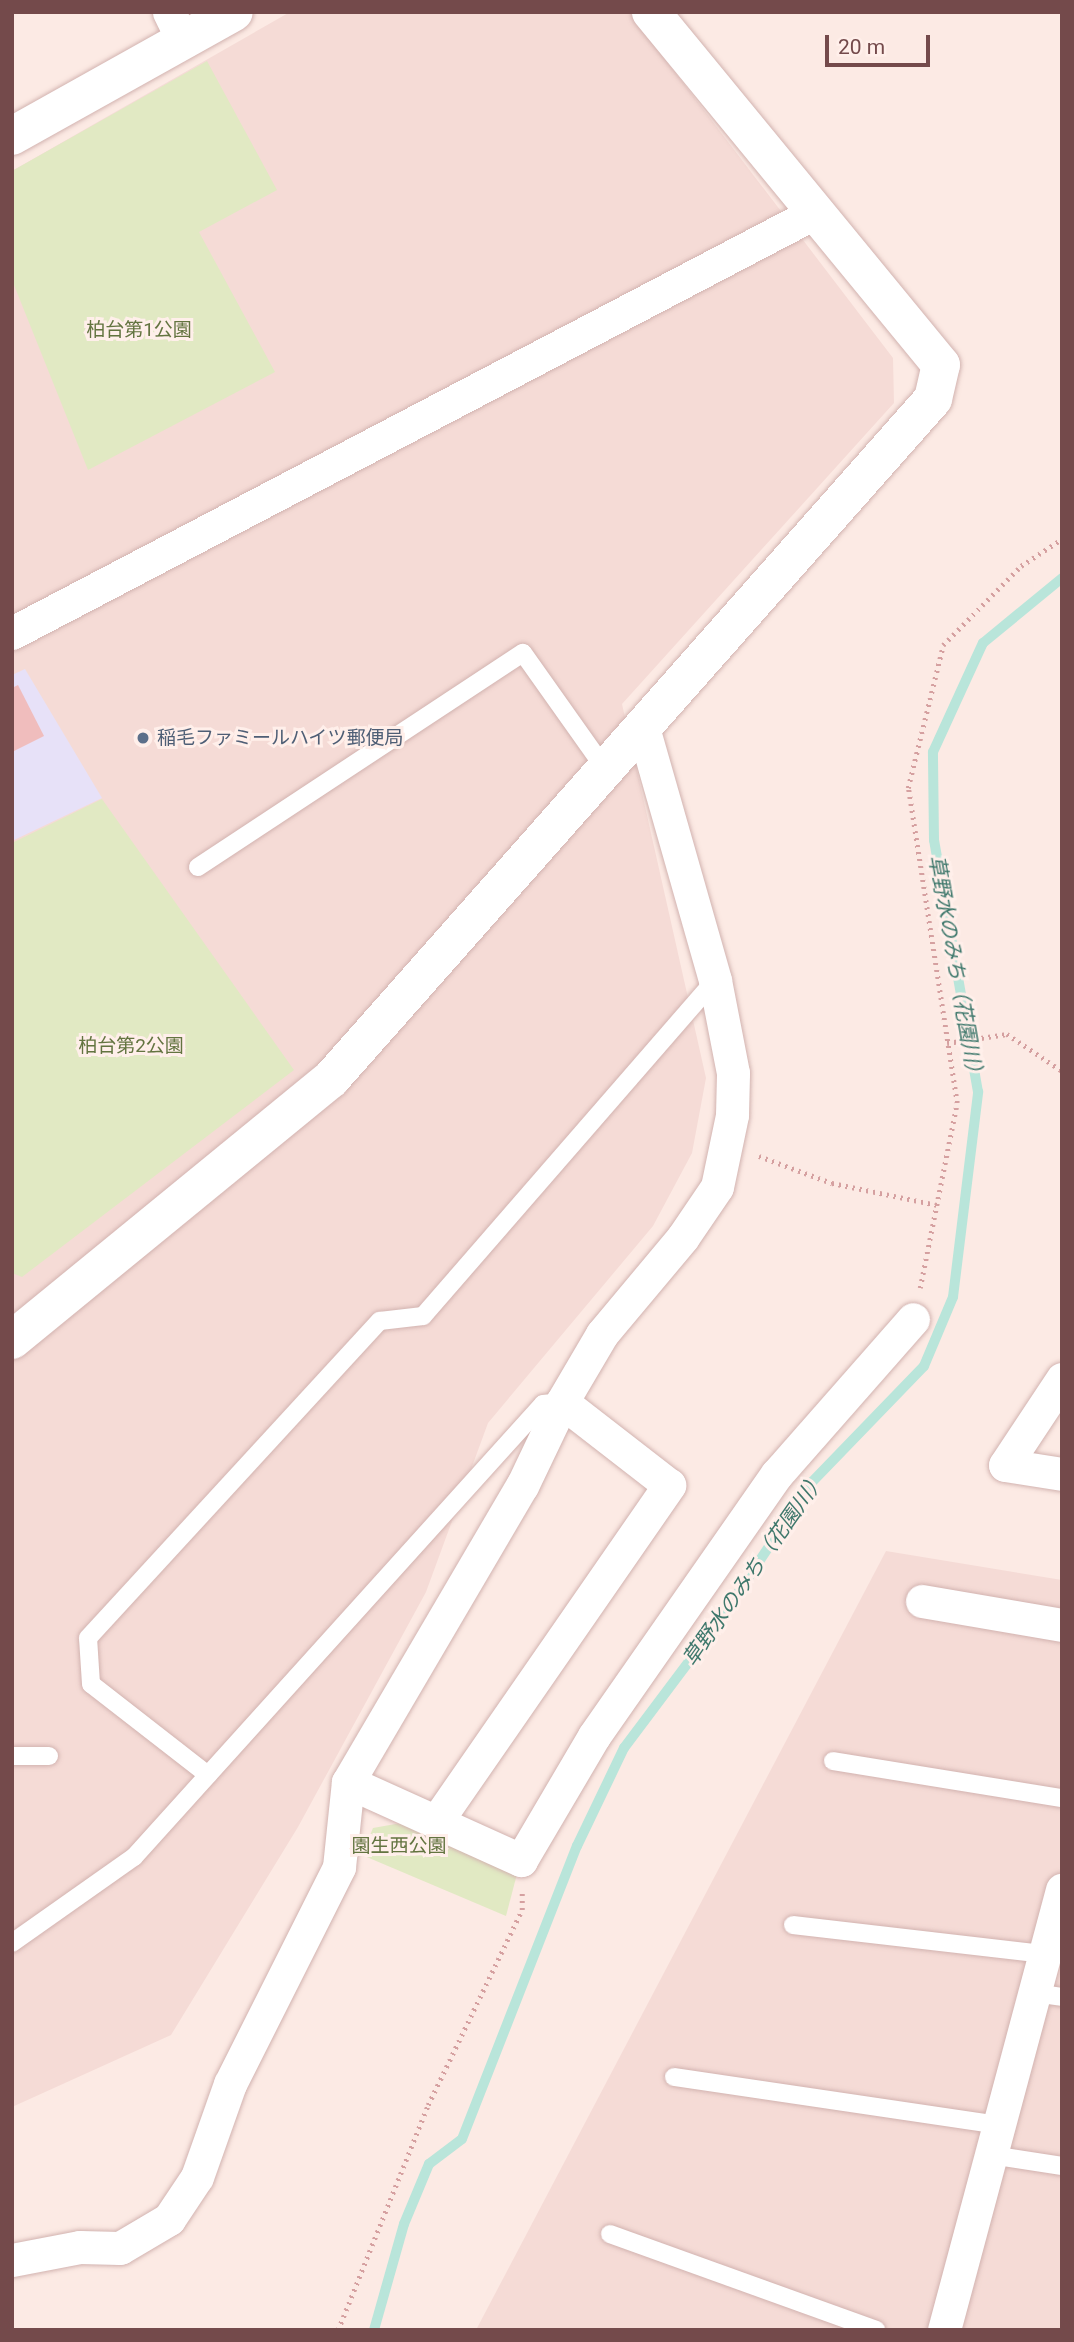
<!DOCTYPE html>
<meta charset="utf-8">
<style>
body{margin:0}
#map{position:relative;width:1074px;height:2342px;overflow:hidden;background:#fceae4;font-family:Roboto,"Noto Sans JP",sans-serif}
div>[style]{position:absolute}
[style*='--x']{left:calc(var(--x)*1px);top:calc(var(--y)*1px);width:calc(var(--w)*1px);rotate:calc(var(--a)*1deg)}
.residential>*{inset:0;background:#f5dbd6}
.education>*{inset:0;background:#e7e1f8}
.green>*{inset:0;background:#e1e9c3}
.stream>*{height:10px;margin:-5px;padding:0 5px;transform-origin:5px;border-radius:5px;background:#b9e5da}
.building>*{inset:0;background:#f0bdbd}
.path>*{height:4.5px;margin-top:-2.25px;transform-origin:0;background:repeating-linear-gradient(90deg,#d5a0a0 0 2px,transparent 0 7px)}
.roads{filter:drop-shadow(0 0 2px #d2b3b0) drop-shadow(0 0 2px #d2b3b0)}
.lane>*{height:18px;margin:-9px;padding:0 9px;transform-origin:9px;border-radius:9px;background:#fff}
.street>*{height:33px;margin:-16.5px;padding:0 16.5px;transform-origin:16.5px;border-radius:16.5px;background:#fff}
.secondary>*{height:38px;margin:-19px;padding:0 19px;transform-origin:19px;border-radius:19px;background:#fff}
.dots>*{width:19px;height:19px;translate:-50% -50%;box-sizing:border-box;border:4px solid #ffefea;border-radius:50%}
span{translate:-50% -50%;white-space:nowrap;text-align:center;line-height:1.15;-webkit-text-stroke:6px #ffefea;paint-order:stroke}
.park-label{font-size:19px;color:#637440}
.service-label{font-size:19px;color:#4e5e75}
.left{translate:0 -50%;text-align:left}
.water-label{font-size:21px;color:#3f786c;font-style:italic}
.frame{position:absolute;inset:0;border:14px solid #744a4b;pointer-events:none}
.scale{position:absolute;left:825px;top:35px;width:105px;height:32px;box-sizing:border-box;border:4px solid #744a4b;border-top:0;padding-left:9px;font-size:21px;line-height:24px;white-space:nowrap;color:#744a4b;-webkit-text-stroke:5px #ffefea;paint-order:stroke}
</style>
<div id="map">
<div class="residential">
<div style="clip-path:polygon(290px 12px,629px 12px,893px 358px,894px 403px,622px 704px,706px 1078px,692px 1153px,653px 1226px,488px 1423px,426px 1592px,298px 1827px,171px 2035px,12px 2107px,12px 171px)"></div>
<div style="clip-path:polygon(886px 1551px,1062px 1580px,1062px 2330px,476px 2330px)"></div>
</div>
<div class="education">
<div style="clip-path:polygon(25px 669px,102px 798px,12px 841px,12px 675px)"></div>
</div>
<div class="green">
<div style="clip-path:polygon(207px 61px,277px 190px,199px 232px,275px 372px,88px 470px,12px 280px,12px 171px)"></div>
<div style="clip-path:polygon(102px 799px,294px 1070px,22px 1277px,12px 1273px,12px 843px)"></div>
<div style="clip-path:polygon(401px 1823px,517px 1874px,506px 1916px,362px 1855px,373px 1828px)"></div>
</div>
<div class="stream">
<div style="--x:374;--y:2330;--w:110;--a:-74.2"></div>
<div style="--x:404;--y:2224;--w:65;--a:-67.4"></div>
<div style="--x:429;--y:2164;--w:41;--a:-37.1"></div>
<div style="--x:462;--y:2139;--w:315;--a:-68.6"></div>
<div style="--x:577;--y:1846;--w:109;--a:-64.4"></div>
<div style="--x:624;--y:1748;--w:160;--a:-53.1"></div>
<div style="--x:720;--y:1620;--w:166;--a:-56.3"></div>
<div style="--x:812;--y:1482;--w:161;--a:-46"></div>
<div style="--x:924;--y:1366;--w:75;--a:-67.2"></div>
<div style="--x:953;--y:1297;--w:207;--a:-83"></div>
<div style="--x:978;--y:1092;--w:256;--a:-99.9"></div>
<div style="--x:934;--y:840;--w:88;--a:-90.7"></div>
<div style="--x:933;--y:752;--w:120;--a:-65.4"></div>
<div style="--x:983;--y:643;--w:102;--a:-39.4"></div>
</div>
<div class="building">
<div style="clip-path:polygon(18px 685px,44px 736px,12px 752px,12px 688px)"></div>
</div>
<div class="path">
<div style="--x:947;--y:1043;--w:61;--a:-8.5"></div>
<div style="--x:1007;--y:1034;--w:66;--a:33.9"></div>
<div style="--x:759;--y:1156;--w:78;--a:20.3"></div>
<div style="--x:832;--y:1183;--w:107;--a:11.8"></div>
<div style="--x:920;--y:1288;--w:189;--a:-78.7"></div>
<div style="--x:957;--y:1103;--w:319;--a:-98.8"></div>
<div style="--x:908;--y:788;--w:147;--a:-76.2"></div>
<div style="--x:943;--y:645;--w:111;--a:-45.4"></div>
<div style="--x:1021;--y:566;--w:49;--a:-33.4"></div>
<div style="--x:338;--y:2330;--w:242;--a:-68.2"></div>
<div style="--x:428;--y:2105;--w:216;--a:-64.3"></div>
<div style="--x:522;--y:1910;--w:17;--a:-90"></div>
</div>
<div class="roads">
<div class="lane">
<div style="--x:198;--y:867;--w:389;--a:-33.4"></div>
<div style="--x:523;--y:653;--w:142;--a:54.7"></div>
<div style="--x:12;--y:1756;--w:37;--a:0"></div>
<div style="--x:833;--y:1761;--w:232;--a:9.2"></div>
<div style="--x:208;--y:1775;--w:148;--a:-142.1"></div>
<div style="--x:91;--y:1684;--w:46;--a:-93.7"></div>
<div style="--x:88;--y:1638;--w:431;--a:-47.4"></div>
<div style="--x:380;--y:1321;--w:43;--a:-6.6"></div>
<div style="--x:423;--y:1316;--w:445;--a:-49"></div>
<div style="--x:793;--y:1925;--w:253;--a:6.6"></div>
<div style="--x:12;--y:1943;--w:149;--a:-35.2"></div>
<div style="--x:134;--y:1857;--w:610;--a:-47.92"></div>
<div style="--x:543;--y:1404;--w:19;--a:-6"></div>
<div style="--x:1034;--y:1993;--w:28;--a:8"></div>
<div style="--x:674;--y:2077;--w:329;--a:8.4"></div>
<div style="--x:991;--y:2155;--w:72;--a:8.8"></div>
<div style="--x:610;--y:2234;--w:283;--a:19.8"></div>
</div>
<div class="street">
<div style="--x:169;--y:12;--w:32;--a:64"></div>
<div style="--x:12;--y:633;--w:905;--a:-27.64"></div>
<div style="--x:1062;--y:1379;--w:103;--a:123.5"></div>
<div style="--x:1005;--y:1465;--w:58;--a:9"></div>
<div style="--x:922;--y:1601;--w:142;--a:9.7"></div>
<div style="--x:348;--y:1782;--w:190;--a:24.3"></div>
<div style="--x:521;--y:1860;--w:144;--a:-59.5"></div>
<div style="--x:594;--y:1736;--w:320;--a:-55.1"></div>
<div style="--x:777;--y:1474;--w:206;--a:-48.7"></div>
<div style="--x:436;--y:1822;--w:410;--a:-55.3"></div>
<div style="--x:669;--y:1485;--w:135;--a:-142.2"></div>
<div style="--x:12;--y:2260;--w:69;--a:-10.8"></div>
<div style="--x:80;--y:2247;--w:40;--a:1.4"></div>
<div style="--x:120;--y:2248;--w:57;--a:-30.6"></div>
<div style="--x:169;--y:2219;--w:50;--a:-56.3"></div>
<div style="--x:197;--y:2177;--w:99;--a:-70.5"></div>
<div style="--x:230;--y:2084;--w:243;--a:-63.3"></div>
<div style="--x:339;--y:1867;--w:85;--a:-84"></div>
<div style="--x:348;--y:1782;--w:343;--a:-59.6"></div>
<div style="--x:522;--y:1486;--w:93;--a:-64.5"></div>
<div style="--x:562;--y:1402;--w:79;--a:-59.5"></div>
<div style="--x:602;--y:1334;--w:126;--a:-50.1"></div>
<div style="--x:683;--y:1237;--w:60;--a:-55.8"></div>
<div style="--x:717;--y:1187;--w:74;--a:-78.2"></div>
<div style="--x:732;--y:1115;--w:42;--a:-88.6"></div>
<div style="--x:733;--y:1073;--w:95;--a:-101"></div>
<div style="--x:715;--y:980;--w:263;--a:-105.9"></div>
<div style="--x:944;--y:2330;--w:456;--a:-75"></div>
</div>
<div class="secondary">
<div style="--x:12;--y:136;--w:254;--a:-29.2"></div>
<div style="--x:12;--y:1340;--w:412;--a:-39.3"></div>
<div style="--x:331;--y:1079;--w:908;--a:-48.48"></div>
<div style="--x:933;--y:399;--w:35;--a:-77"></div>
<div style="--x:941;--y:365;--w:457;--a:-129.4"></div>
</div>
</div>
<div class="dots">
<div style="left:143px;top:738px;background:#5c6f8a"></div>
</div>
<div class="park-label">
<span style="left:139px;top:330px">柏台第1公園</span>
<span style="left:131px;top:1046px">柏台第2公園</span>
<span style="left:399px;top:1846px">園生西公園</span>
</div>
<div class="service-label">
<span class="left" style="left:157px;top:738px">稲毛ファミールハイツ郵便局</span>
</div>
<div class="water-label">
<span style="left:956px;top:969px;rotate:80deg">草野水のみち（花園川）</span>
<span style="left:754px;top:1569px;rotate:-55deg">草野水のみち（花園川）</span>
</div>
<div class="frame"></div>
<div class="scale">20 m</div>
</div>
